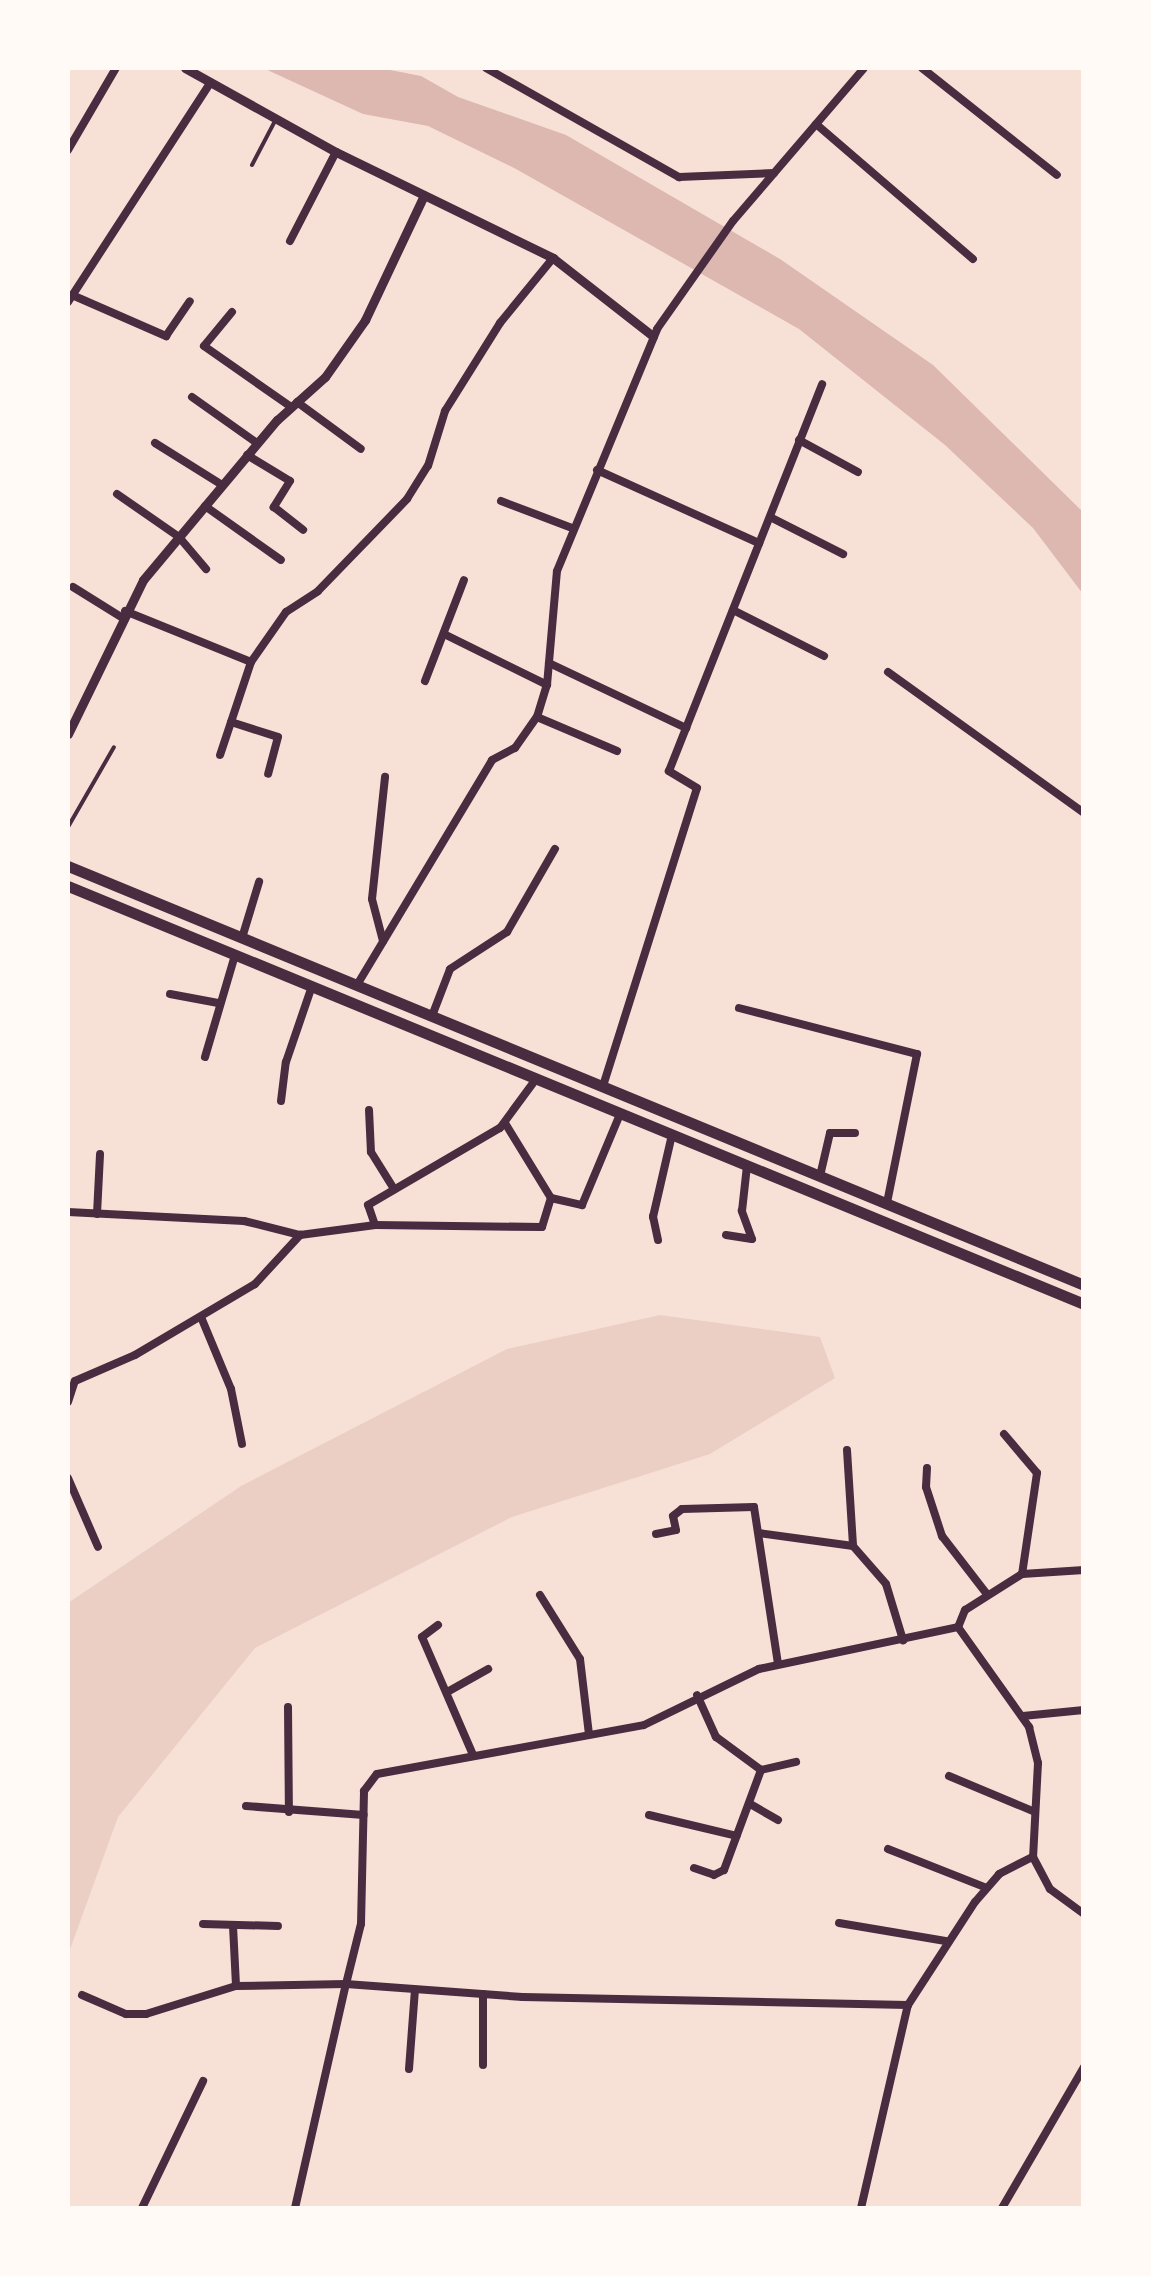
<!DOCTYPE html>
<style>
body{margin:0}
#map{position:relative;width:1151px;height:2276px;overflow:hidden;background:#f7e1d7;font-family:"Titillium Web",sans-serif}
div>[style]{position:absolute}
[style*='--x']{left:calc(var(--x)*1px);top:calc(var(--y)*1px);width:calc(var(--w)*1px);rotate:calc(var(--a)*1deg)}
.green>*{inset:0;background:#ebcfc5}
.water>*{inset:0;background:#dcb8b0}
.service>*{height:4px;margin:-2px;padding:0 2px;transform-origin:2px;border-radius:2px;background:#4a2c40}
.minor>*{height:8px;margin:-4px;padding:0 4px;transform-origin:4px;border-radius:4px;background:#4a2c40}
.tertiary>*{height:9px;margin:-4.5px;padding:0 4.5px;transform-origin:4.5px;border-radius:4.5px;background:#4a2c40}
.primary>*{height:11px;margin:-5.5px;padding:0 5.5px;transform-origin:5.5px;border-radius:5.5px;background:#4a2c40}
span{translate:-50% -50%;white-space:nowrap;text-align:center;line-height:1.15;-webkit-text-stroke:8px #fffaf5;paint-order:stroke}
.frame{position:absolute;inset:0;border:70px solid #fffaf5;pointer-events:none}
</style>
<div id="map">
<div class="green">
<div style="clip-path:polygon(660px 1315px,820px 1337px,835px 1378px,710px 1454px,512px 1517px,255px 1648px,118px 1817px,68px 1955px,68px 1603px,241px 1486px,507px 1349px)"></div>
</div>
<div class="water">
<div style="clip-path:polygon(263px 68px,380px 68px,421px 76px,458px 97px,566px 135px,780px 259px,933px 365px,1083px 512px,1083px 594px,1033px 528px,945px 445px,799px 329px,516px 169px,428px 126px,363px 114px)"></div>
</div>
<div class="service">
<div style="--x:252;--y:165;--w:50;--a:-62.4"></div>
<div style="--x:68;--y:827;--w:92;--a:-60.1"></div>
</div>
<div class="minor">
<div style="--x:486;--y:68;--w:222;--a:29.5"></div>
<div style="--x:679;--y:177;--w:95;--a:-2.4"></div>
<div style="--x:922;--y:68;--w:172;--a:38.4"></div>
<div style="--x:816;--y:124;--w:207;--a:40.7"></div>
<div style="--x:68;--y:150;--w:95;--a:-59.7"></div>
<div style="--x:290;--y:241;--w:100;--a:-62.7"></div>
<div style="--x:72;--y:295;--w:103;--a:23.6"></div>
<div style="--x:166;--y:336;--w:42;--a:-55.6"></div>
<div style="--x:68;--y:302;--w:262;--a:-57"></div>
<div style="--x:232;--y:312;--w:44;--a:129.5"></div>
<div style="--x:204;--y:346;--w:106;--a:35"></div>
<div style="--x:192;--y:397;--w:80;--a:35.3"></div>
<div style="--x:297;--y:402;--w:79;--a:36.3"></div>
<div style="--x:799;--y:440;--w:67;--a:28.5"></div>
<div style="--x:155;--y:443;--w:79;--a:32.1"></div>
<div style="--x:247;--y:455;--w:50;--a:31.2"></div>
<div style="--x:290;--y:481;--w:31;--a:122"></div>
<div style="--x:274;--y:507;--w:37;--a:38"></div>
<div style="--x:597;--y:470;--w:178;--a:24.3"></div>
<div style="--x:117;--y:494;--w:75;--a:34.7"></div>
<div style="--x:179;--y:537;--w:42;--a:49.8"></div>
<div style="--x:501;--y:501;--w:76;--a:20.8"></div>
<div style="--x:205;--y:506;--w:93;--a:35.4"></div>
<div style="--x:770;--y:517;--w:82;--a:26.9"></div>
<div style="--x:73;--y:587;--w:57;--a:32"></div>
<div style="--x:733;--y:610;--w:102;--a:26.8"></div>
<div style="--x:125;--y:611;--w:136;--a:22"></div>
<div style="--x:251;--y:662;--w:98;--a:108.4"></div>
<div style="--x:444;--y:634;--w:115;--a:26.3"></div>
<div style="--x:251;--y:662;--w:61;--a:-55"></div>
<div style="--x:286;--y:612;--w:38;--a:-33"></div>
<div style="--x:318;--y:591;--w:128;--a:-45.9"></div>
<div style="--x:407;--y:499;--w:39;--a:-58"></div>
<div style="--x:428;--y:466;--w:58;--a:-72.8"></div>
<div style="--x:445;--y:411;--w:104;--a:-58"></div>
<div style="--x:500;--y:323;--w:84;--a:-50.8"></div>
<div style="--x:549;--y:663;--w:152;--a:25.4"></div>
<div style="--x:888;--y:672;--w:241;--a:35.7"></div>
<div style="--x:425;--y:681;--w:108;--a:-68.9"></div>
<div style="--x:537;--y:717;--w:87;--a:23"></div>
<div style="--x:231;--y:722;--w:49;--a:17.7"></div>
<div style="--x:278;--y:737;--w:38;--a:105"></div>
<div style="--x:242;--y:938;--w:59;--a:-73.1"></div>
<div style="--x:383;--y:941;--w:43;--a:-104.7"></div>
<div style="--x:372;--y:899;--w:123;--a:-83.9"></div>
<div style="--x:357;--y:985;--w:262;--a:-59"></div>
<div style="--x:492;--y:760;--w:26;--a:-28"></div>
<div style="--x:515;--y:748;--w:38;--a:-55"></div>
<div style="--x:537;--y:717;--w:34;--a:-73"></div>
<div style="--x:547;--y:685;--w:114;--a:-85"></div>
<div style="--x:557;--y:571;--w:262;--a:-67.5"></div>
<div style="--x:657;--y:329;--w:132;--a:-54.9"></div>
<div style="--x:733;--y:221;--w:201;--a:-49.4"></div>
<div style="--x:170;--y:994;--w:49;--a:10.6"></div>
<div style="--x:739;--y:1008;--w:184;--a:14.5"></div>
<div style="--x:917;--y:1054;--w:152;--a:101.4"></div>
<div style="--x:432;--y:1016;--w:50;--a:-69"></div>
<div style="--x:450;--y:969;--w:68;--a:-33"></div>
<div style="--x:507;--y:932;--w:96;--a:-60"></div>
<div style="--x:205;--y:1057;--w:106;--a:-73.6"></div>
<div style="--x:603;--y:1086;--w:312;--a:-72.5"></div>
<div style="--x:697;--y:788;--w:33;--a:-149"></div>
<div style="--x:669;--y:771;--w:416;--a:-68.4"></div>
<div style="--x:281;--y:1101;--w:39;--a:-83"></div>
<div style="--x:286;--y:1062;--w:80;--a:-71.1"></div>
<div style="--x:369;--y:1110;--w:42;--a:87.3"></div>
<div style="--x:371;--y:1152;--w:44;--a:58.1"></div>
<div style="--x:505;--y:1123;--w:88;--a:58.5"></div>
<div style="--x:551;--y:1198;--w:32;--a:13"></div>
<div style="--x:582;--y:1205;--w:99;--a:-67.3"></div>
<div style="--x:820;--y:1176;--w:44;--a:-76.9"></div>
<div style="--x:830;--y:1133;--w:25;--a:0"></div>
<div style="--x:68;--y:1212;--w:176;--a:2.9"></div>
<div style="--x:244;--y:1221;--w:58;--a:14"></div>
<div style="--x:97;--y:1214;--w:60;--a:-87.1"></div>
<div style="--x:375;--y:1225;--w:21;--a:-109"></div>
<div style="--x:368;--y:1205;--w:153;--a:-30.3"></div>
<div style="--x:500;--y:1128;--w:61;--a:-53.7"></div>
<div style="--x:726;--y:1235;--w:26;--a:9"></div>
<div style="--x:752;--y:1239;--w:30;--a:-110"></div>
<div style="--x:742;--y:1211;--w:45;--a:-83.7"></div>
<div style="--x:658;--y:1240;--w:24;--a:-102"></div>
<div style="--x:653;--y:1217;--w:84;--a:-77"></div>
<div style="--x:201;--y:1317;--w:78;--a:67.4"></div>
<div style="--x:231;--y:1389;--w:56;--a:78.7"></div>
<div style="--x:68;--y:1402;--w:22;--a:-72"></div>
<div style="--x:75;--y:1381;--w:65;--a:-23.4"></div>
<div style="--x:135;--y:1355;--w:139;--a:-30.6"></div>
<div style="--x:255;--y:1284;--w:67;--a:-47.4"></div>
<div style="--x:300;--y:1235;--w:76;--a:-7.6"></div>
<div style="--x:375;--y:1225;--w:167;--a:0.7"></div>
<div style="--x:542;--y:1227;--w:30;--a:-73"></div>
<div style="--x:1004;--y:1434;--w:51;--a:49.8"></div>
<div style="--x:1037;--y:1473;--w:102;--a:98.4"></div>
<div style="--x:847;--y:1450;--w:96;--a:86.4"></div>
<div style="--x:853;--y:1546;--w:50;--a:49"></div>
<div style="--x:886;--y:1584;--w:59;--a:73.1"></div>
<div style="--x:927;--y:1468;--w:19;--a:93"></div>
<div style="--x:926;--y:1487;--w:52;--a:71.9"></div>
<div style="--x:942;--y:1536;--w:72;--a:52.3"></div>
<div style="--x:68;--y:1478;--w:75;--a:66.5"></div>
<div style="--x:759;--y:1533;--w:95;--a:7.9"></div>
<div style="--x:656;--y:1534;--w:20;--a:-11"></div>
<div style="--x:676;--y:1530;--w:14;--a:-102"></div>
<div style="--x:673;--y:1516;--w:11;--a:-38"></div>
<div style="--x:682;--y:1509;--w:72;--a:-1.6"></div>
<div style="--x:754;--y:1507;--w:159;--a:81.3"></div>
<div style="--x:1084;--y:1570;--w:62;--a:176.3"></div>
<div style="--x:1022;--y:1574;--w:67;--a:147.7"></div>
<div style="--x:965;--y:1610;--w:18;--a:112"></div>
<div style="--x:958;--y:1627;--w:123;--a:54.6"></div>
<div style="--x:1029;--y:1727;--w:37;--a:76"></div>
<div style="--x:1038;--y:1763;--w:94;--a:93"></div>
<div style="--x:1033;--y:1857;--w:36;--a:62"></div>
<div style="--x:1050;--y:1889;--w:42;--a:36.3"></div>
<div style="--x:540;--y:1595;--w:75;--a:58"></div>
<div style="--x:580;--y:1659;--w:76;--a:83.2"></div>
<div style="--x:438;--y:1625;--w:20;--a:143"></div>
<div style="--x:422;--y:1637;--w:129;--a:66.6"></div>
<div style="--x:449;--y:1691;--w:45;--a:-29.4"></div>
<div style="--x:288;--y:1707;--w:105;--a:89.5"></div>
<div style="--x:1023;--y:1716;--w:61;--a:-5.6"></div>
<div style="--x:761;--y:1770;--w:36;--a:-13"></div>
<div style="--x:949;--y:1776;--w:93;--a:22.7"></div>
<div style="--x:752;--y:1805;--w:30;--a:30"></div>
<div style="--x:246;--y:1806;--w:118;--a:4.4"></div>
<div style="--x:649;--y:1815;--w:90;--a:13.4"></div>
<div style="--x:888;--y:1849;--w:106;--a:21.5"></div>
<div style="--x:694;--y:1868;--w:21;--a:19"></div>
<div style="--x:714;--y:1875;--w:11;--a:-27"></div>
<div style="--x:724;--y:1870;--w:107;--a:-69.7"></div>
<div style="--x:761;--y:1770;--w:56;--a:-143.7"></div>
<div style="--x:716;--y:1737;--w:46;--a:-114.3"></div>
<div style="--x:839;--y:1923;--w:108;--a:9.6"></div>
<div style="--x:203;--y:1924;--w:75;--a:1.5"></div>
<div style="--x:233;--y:1926;--w:60;--a:87.1"></div>
<div style="--x:82;--y:1995;--w:48;--a:23.4"></div>
<div style="--x:126;--y:2014;--w:20;--a:0"></div>
<div style="--x:146;--y:2014;--w:94;--a:-17.3"></div>
<div style="--x:236;--y:1986;--w:110;--a:-1"></div>
<div style="--x:346;--y:1984;--w:62;--a:-76"></div>
<div style="--x:361;--y:1924;--w:133;--a:-88.7"></div>
<div style="--x:364;--y:1791;--w:21;--a:-53"></div>
<div style="--x:377;--y:1774;--w:271;--a:-10.4"></div>
<div style="--x:644;--y:1725;--w:128;--a:-26"></div>
<div style="--x:759;--y:1669;--w:203;--a:-11.9"></div>
<div style="--x:483;--y:2065;--w:71;--a:-90"></div>
<div style="--x:409;--y:2069;--w:79;--a:-85.7"></div>
<div style="--x:142;--y:2208;--w:141;--a:-64.3"></div>
<div style="--x:295;--y:2208;--w:230;--a:-77.2"></div>
<div style="--x:346;--y:1984;--w:177;--a:4.2"></div>
<div style="--x:523;--y:1997;--w:385;--a:1.2"></div>
<div style="--x:861;--y:2208;--w:208;--a:-77"></div>
<div style="--x:908;--y:2005;--w:123;--a:-57"></div>
<div style="--x:975;--y:1902;--w:37;--a:-49"></div>
<div style="--x:999;--y:1874;--w:38;--a:-27"></div>
<div style="--x:1002;--y:2208;--w:163;--a:-59.8"></div>
</div>
<div class="tertiary">
<div style="--x:185;--y:68;--w:173;--a:29.1"></div>
<div style="--x:336;--y:152;--w:242;--a:26"></div>
<div style="--x:553;--y:258;--w:127;--a:38"></div>
<div style="--x:68;--y:734;--w:171;--a:-64"></div>
<div style="--x:143;--y:580;--w:209;--a:-50.1"></div>
<div style="--x:277;--y:420;--w:64;--a:-41.9"></div>
<div style="--x:325;--y:377;--w:70;--a:-54.9"></div>
<div style="--x:365;--y:320;--w:138;--a:-64.7"></div>
</div>
<div class="primary">
<div style="--x:68;--y:866;--w:1099;--a:22.41"></div>
<div style="--x:68;--y:886;--w:1099;--a:22.36"></div>
</div>
<div class="frame"></div>
</div>
